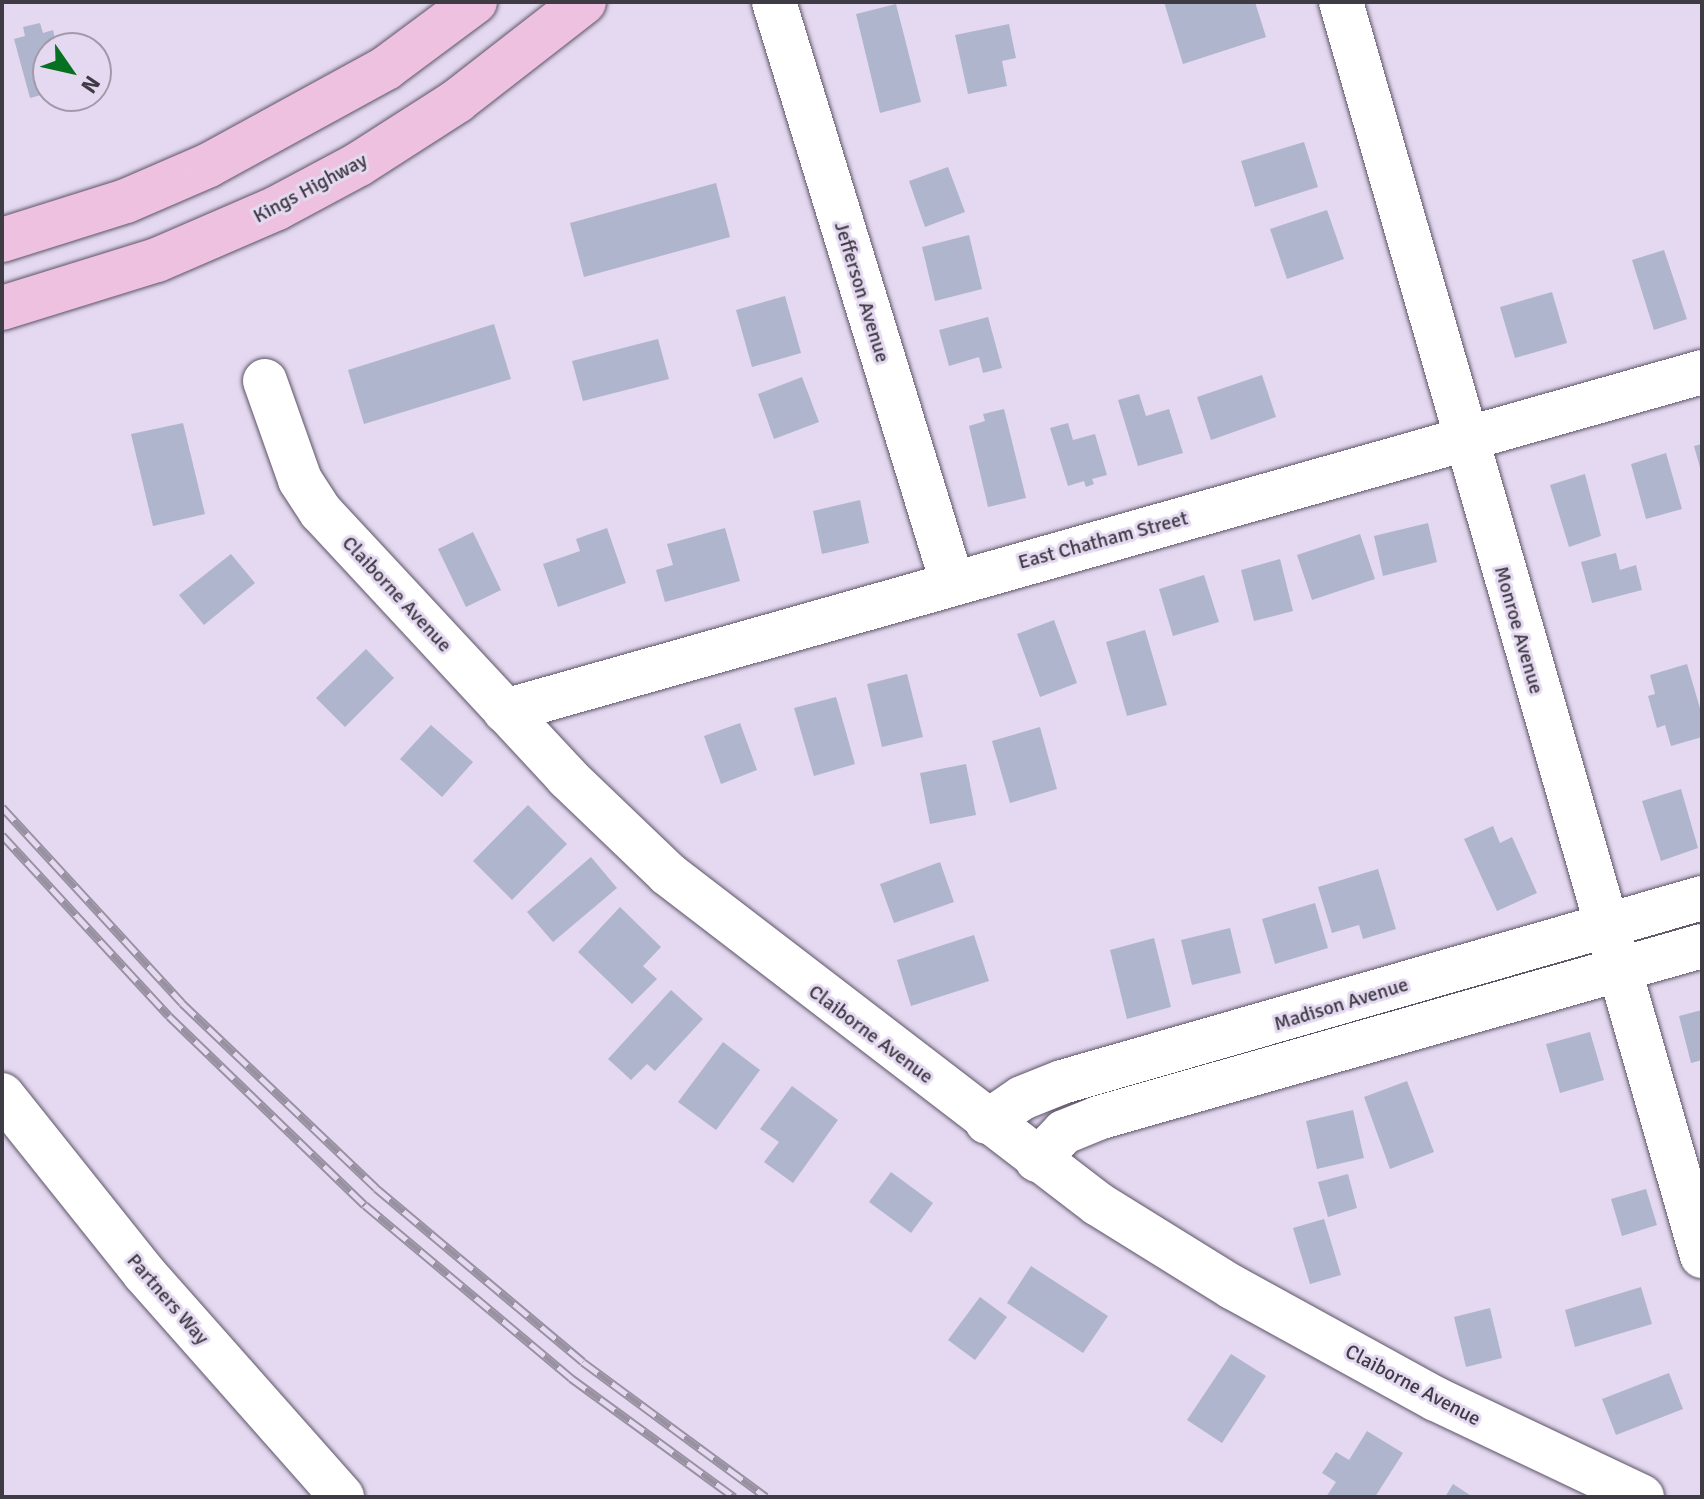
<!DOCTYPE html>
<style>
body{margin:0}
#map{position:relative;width:1704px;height:1499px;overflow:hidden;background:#e4d9f0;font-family:Signika,sans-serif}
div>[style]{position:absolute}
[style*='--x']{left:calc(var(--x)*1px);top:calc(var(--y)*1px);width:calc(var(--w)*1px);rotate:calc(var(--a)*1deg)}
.building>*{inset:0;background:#afb5cc}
.roads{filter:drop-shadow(0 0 2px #5d5467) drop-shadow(0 0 2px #5d5467)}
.minor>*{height:44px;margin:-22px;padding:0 22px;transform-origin:22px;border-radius:22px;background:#fff}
.major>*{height:44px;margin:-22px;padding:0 22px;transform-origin:22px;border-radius:22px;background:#eec1e0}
.rail>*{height:9px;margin-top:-4.5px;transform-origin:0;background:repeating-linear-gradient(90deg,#e4d9f0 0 18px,#9891a1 0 36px);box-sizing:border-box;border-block:2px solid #9891a1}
span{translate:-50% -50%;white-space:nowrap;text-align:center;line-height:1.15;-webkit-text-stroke:6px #e4d9f0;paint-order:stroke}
.street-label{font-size:20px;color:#3f3b44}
.frame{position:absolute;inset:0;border:4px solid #3f3b44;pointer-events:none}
.north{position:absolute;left:32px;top:32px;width:80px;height:80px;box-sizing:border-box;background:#e4d9f0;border:2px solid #a29aab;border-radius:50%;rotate:124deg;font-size:22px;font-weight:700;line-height:32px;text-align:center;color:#3f3b44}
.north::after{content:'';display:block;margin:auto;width:28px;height:36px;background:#067121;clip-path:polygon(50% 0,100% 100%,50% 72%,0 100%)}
</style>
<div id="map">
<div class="building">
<div style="clip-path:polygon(1164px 2px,1255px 2px,1266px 37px,1183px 64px)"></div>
<div style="clip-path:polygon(896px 4px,921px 102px,880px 113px,856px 14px)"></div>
<div style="clip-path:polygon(40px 23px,43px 33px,53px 30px,57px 48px,48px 48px,48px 93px,30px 98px,14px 39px,25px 36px,23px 27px)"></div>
<div style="clip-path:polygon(1009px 24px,1016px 58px,1002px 61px,1007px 86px,968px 94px,955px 35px)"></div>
<div style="clip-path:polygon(1304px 142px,1318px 187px,1255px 207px,1241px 161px)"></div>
<div style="clip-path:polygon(948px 167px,965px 212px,925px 227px,909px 181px)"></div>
<div style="clip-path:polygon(716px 183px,730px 237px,584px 277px,570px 223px)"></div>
<div style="clip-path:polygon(1327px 210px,1344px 259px,1287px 279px,1270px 229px)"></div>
<div style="clip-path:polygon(969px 235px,982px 289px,935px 301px,922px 247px)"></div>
<div style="clip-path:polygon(1664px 250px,1687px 319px,1654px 330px,1632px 260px)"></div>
<div style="clip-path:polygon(1552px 292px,1567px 343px,1515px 358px,1500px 307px)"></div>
<div style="clip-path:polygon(785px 296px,801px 353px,752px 367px,736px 310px)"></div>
<div style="clip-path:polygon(988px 317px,1002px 368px,983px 373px,979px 357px,949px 366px,939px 330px)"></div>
<div style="clip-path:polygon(494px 324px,511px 379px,364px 424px,348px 370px)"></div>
<div style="clip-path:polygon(658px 339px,669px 379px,583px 401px,572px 361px)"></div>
<div style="clip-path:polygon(1262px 375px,1276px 417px,1211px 440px,1197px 397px)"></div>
<div style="clip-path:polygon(802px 377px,819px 422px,774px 439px,758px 394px)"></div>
<div style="clip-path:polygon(1139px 394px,1146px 416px,1169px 409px,1183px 453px,1138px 466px,1118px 400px)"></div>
<div style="clip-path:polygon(1004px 409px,1026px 498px,988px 507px,969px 426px,985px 421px,983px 414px)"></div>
<div style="clip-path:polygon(183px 423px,205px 514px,153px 526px,131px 434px)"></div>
<div style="clip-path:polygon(1068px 423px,1073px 440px,1095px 434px,1107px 475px,1092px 479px,1094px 484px,1086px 487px,1084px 481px,1068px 486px,1050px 428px)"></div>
<div style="clip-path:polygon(1702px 444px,1702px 471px,1701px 471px,1694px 446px)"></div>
<div style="clip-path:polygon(1666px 453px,1682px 509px,1646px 519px,1631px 464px)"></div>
<div style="clip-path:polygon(1585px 474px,1601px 536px,1569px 547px,1550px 485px)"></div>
<div style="clip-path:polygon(860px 500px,869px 543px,822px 554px,813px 511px)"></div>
<div style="clip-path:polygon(1428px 523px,1437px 562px,1383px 576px,1374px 536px)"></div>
<div style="clip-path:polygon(607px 528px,626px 583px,558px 607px,543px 564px,580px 551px,576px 539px)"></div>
<div style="clip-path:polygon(725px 528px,740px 581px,665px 602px,656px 570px,673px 565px,667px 544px)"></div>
<div style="clip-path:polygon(473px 532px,501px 590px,466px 607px,438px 549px)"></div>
<div style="clip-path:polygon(1360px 534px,1375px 579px,1312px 600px,1297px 555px)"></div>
<div style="clip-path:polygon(1616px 553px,1620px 570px,1636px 565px,1642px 590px,1592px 603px,1581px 562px)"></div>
<div style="clip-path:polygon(231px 554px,255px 583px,204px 625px,179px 595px)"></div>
<div style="clip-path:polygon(1280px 559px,1293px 611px,1254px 621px,1241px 570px)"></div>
<div style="clip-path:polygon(1204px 575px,1219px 622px,1173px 636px,1159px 589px)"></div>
<div style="clip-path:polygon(1054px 620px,1077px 683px,1040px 697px,1017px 634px)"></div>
<div style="clip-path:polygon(1145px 630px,1167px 705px,1127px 716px,1106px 642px)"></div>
<div style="clip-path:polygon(366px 649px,394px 678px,345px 727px,316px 698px)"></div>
<div style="clip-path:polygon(1687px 664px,1702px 715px,1702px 737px,1671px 746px,1665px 725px,1657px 728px,1648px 696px,1655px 694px,1650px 675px)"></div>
<div style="clip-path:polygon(907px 674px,923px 737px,882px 747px,867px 684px)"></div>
<div style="clip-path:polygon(836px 697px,855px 764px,814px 776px,794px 708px)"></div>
<div style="clip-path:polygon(740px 723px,757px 770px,721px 784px,704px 736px)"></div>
<div style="clip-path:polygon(431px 725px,473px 762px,442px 797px,400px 759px)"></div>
<div style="clip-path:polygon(1040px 727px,1057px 789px,1010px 803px,992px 741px)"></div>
<div style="clip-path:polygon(966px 764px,976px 815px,930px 824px,920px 773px)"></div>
<div style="clip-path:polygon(1681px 789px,1698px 848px,1661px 861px,1642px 801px)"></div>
<div style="clip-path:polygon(528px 805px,567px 844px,512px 900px,473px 861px)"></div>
<div style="clip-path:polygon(1493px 826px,1500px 843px,1512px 837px,1537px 893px,1497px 911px,1464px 839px)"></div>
<div style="clip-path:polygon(591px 857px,617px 888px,553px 942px,527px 912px)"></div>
<div style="clip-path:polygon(940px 862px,954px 902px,894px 923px,880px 884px)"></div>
<div style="clip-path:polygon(1378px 869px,1396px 929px,1363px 939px,1359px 925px,1332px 933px,1318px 887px)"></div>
<div style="clip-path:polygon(1315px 903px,1328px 948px,1275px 964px,1262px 919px)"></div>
<div style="clip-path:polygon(620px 907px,661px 947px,643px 966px,657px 979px,632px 1004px,578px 952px)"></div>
<div style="clip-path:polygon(1230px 928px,1241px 973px,1192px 985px,1181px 940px)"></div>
<div style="clip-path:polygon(974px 935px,989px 981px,911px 1006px,897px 960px)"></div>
<div style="clip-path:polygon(1154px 938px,1171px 1007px,1127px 1019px,1110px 950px)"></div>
<div style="clip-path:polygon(671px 990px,703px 1019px,655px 1071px,647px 1064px,631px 1080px,608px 1059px)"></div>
<div style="clip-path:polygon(1702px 1010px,1702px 1060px,1691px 1063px,1679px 1016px)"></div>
<div style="clip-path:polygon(1590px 1032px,1604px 1080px,1560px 1093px,1546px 1044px)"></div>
<div style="clip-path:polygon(723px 1042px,760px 1070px,716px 1130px,678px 1102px)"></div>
<div style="clip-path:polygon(1407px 1081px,1434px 1152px,1390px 1169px,1364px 1097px)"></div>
<div style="clip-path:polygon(792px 1086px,838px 1120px,793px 1183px,764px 1162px,779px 1142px,760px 1129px)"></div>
<div style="clip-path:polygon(1353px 1110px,1364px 1158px,1317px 1169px,1306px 1121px)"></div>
<div style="clip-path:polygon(891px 1172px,933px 1203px,911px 1233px,869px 1202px)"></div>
<div style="clip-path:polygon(1348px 1174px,1357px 1208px,1328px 1217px,1318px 1182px)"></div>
<div style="clip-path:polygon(1646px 1189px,1657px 1225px,1622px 1236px,1611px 1199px)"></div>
<div style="clip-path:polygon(1324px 1219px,1341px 1275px,1310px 1284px,1293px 1228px)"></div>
<div style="clip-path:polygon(1031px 1266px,1108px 1316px,1083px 1353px,1007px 1303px)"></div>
<div style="clip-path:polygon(1641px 1287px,1652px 1324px,1575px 1347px,1565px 1310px)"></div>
<div style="clip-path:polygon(980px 1297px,1007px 1317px,975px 1360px,948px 1340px)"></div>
<div style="clip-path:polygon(1490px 1308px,1502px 1358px,1466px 1367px,1454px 1317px)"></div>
<div style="clip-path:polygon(1231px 1354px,1266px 1376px,1222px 1443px,1187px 1420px)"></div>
<div style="clip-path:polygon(1669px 1373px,1683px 1409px,1616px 1435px,1602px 1399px)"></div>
<div style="clip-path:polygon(1367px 1431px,1403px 1453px,1375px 1497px,1326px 1497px,1336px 1482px,1322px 1473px,1336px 1452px,1349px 1460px)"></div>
<div style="clip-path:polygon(1453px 1484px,1473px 1497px,1445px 1497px)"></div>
</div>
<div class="roads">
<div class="minor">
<div style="--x:774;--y:2;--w:607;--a:72.94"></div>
<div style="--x:1341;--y:2;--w:1305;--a:73.94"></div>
<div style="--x:265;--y:381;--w:105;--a:70.5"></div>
<div style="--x:300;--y:480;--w:38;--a:57"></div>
<div style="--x:321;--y:512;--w:362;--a:47.1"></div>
<div style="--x:567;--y:777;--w:140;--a:43.8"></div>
<div style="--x:668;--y:874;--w:542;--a:37.5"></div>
<div style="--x:1098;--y:1204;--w:158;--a:31.8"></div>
<div style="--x:1232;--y:1287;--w:233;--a:28.8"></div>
<div style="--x:1436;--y:1399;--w:228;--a:25.4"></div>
<div style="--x:505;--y:711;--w:1244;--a:-15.81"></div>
<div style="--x:2;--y:1095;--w:228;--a:51.4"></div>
<div style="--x:144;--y:1273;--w:299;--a:48.5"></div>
<div style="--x:987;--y:1122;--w:42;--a:-34.4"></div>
<div style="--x:1022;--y:1098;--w:43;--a:-21.8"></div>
<div style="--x:1062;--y:1082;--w:666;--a:-16.04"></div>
<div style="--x:1037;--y:1160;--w:39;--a:-46"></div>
<div style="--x:1064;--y:1132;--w:37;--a:-22"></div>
<div style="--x:1098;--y:1118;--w:628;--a:-15.9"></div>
</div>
<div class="major">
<div style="--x:2;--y:240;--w:130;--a:-17.5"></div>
<div style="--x:126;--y:201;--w:90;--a:-23.4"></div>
<div style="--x:209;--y:165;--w:202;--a:-28.7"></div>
<div style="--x:386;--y:68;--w:111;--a:-36.6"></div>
<div style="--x:2;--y:308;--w:162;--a:-17.2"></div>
<div style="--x:157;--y:260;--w:131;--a:-23.4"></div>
<div style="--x:277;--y:208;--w:93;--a:-28.2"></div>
<div style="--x:359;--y:164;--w:117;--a:-32.7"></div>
<div style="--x:457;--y:101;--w:161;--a:-37.9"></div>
</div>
</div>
<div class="rail">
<div style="--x:2;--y:807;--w:266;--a:47.4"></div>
<div style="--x:182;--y:1003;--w:268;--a:43.6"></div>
<div style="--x:376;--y:1188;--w:270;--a:40"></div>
<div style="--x:583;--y:1362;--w:227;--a:36.4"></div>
<div style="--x:2;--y:835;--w:246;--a:47.3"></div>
<div style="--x:169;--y:1016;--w:272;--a:44"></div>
<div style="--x:365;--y:1205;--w:269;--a:40"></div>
<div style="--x:571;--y:1378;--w:202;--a:36.1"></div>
</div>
<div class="street-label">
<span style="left:310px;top:188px;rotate:-28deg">Kings Highway</span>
<span style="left:862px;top:292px;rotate:73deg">Jefferson Avenue</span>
<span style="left:1103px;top:540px;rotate:-15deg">East Chatham Street</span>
<span style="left:397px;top:594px;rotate:47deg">Claiborne Avenue</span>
<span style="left:1519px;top:630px;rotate:74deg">Monroe Avenue</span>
<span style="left:1341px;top:1004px;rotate:-17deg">Madison Avenue</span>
<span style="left:871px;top:1034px;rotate:37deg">Claiborne Avenue</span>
<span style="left:168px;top:1299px;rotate:49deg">Partners Way</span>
<span style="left:1413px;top:1385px;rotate:28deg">Claiborne Avenue</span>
</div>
<div class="frame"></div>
<div class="north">N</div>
</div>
